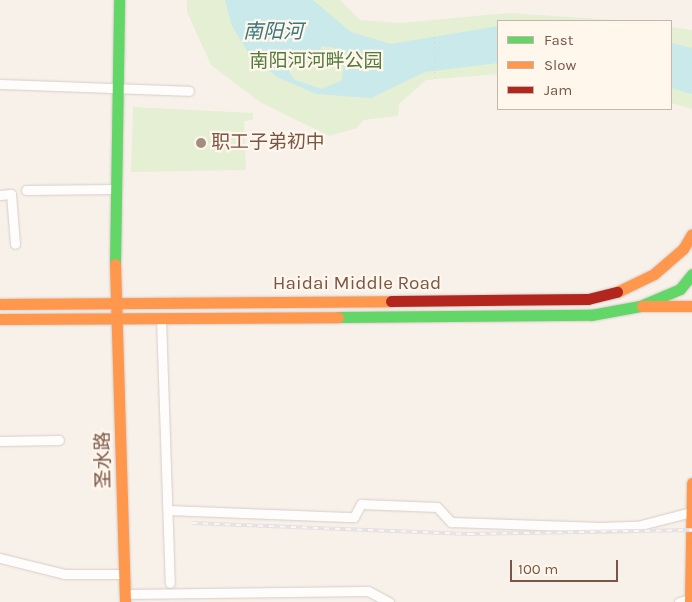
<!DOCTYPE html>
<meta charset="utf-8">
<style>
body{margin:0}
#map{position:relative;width:692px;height:602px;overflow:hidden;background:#f8f1ea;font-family:Karla,"Noto Sans SC",sans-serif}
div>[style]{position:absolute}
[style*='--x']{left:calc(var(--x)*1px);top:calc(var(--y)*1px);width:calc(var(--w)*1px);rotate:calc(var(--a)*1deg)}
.green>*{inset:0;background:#e5efd3}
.water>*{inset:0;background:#cae9ea}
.path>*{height:1px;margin-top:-0.5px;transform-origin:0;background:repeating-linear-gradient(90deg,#dbd1cc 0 1px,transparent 0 5px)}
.roads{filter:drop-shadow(0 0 1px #d6cdc7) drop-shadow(0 0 1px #d6cdc7)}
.street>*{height:9px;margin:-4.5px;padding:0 4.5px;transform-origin:4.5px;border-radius:4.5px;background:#fefdfc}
.fast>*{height:11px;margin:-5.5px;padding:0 5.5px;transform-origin:5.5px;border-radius:5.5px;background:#63d668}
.slow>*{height:11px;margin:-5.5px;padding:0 5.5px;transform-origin:5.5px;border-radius:5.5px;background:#ff974d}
.jam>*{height:11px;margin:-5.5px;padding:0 5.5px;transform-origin:5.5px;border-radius:5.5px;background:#b3261e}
.rail>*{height:4px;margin-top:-2px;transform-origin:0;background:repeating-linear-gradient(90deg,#fff6ec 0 5.5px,#e4e1e5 0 11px);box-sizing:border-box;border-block:1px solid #e4e1e5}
.dots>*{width:14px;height:14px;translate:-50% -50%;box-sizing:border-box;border:2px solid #fff6ec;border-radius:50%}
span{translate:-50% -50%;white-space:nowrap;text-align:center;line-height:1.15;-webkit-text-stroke:4.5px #fff6ec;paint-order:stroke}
.park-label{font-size:19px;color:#527a3c}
.poi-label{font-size:19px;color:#795647}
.left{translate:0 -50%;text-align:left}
.street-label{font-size:19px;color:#795647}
.water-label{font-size:20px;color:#397880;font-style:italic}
.legend{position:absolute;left:497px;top:20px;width:175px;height:90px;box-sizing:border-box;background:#fff6ec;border:1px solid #c9b6aa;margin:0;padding:6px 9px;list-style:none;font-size:15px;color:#795647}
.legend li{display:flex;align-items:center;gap:10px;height:25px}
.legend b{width:25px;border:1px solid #c9b6aa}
.scale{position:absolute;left:510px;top:560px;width:108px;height:22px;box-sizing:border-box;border:2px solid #795647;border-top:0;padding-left:6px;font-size:15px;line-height:18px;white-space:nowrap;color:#795647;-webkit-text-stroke:4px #fff6ec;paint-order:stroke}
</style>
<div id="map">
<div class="green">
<div style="clip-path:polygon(187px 0,340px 0,360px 20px,400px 23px,508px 13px,631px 21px,498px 21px,498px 74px,426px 80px,399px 104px,398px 116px,363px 120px,357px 128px,329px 136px,260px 102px,211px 65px,187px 12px)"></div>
<div style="clip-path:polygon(671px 27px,692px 30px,692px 109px,671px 103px)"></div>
<div style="clip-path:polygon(133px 107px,253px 113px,253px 120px,244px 121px,246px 170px,131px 172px)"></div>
</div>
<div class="water">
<div style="clip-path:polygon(evenodd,225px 0,313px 0,351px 32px,391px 44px,498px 26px,498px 63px,425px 72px,371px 98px,316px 94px,277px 77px,251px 57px,232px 26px,225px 0,322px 46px,334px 48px,344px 61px,342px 80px,322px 89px,295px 80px,289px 73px,292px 58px,306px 53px,317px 55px,322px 46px)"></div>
<div style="clip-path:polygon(671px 43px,692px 48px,692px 94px,671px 88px)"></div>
</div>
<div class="path">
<div style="--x:434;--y:32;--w:45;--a:88.7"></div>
</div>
<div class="roads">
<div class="street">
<div style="--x:0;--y:84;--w:189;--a:2.1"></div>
<div style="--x:26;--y:190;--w:90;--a:-0.6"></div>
<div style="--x:0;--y:195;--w:11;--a:-5"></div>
<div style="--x:11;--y:194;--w:50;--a:85.4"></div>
<div style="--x:161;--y:318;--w:265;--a:88.1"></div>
<div style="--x:0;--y:441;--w:59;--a:-1"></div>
<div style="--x:168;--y:510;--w:186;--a:2.2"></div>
<div style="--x:354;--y:517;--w:15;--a:-62"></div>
<div style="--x:361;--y:504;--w:76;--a:2.3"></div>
<div style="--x:437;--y:507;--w:21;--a:47"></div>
<div style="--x:451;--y:522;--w:150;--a:1.9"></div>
<div style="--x:601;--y:527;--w:36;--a:-2"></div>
<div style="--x:637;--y:526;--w:56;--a:-14.5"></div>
<div style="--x:0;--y:558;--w:66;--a:14"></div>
<div style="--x:64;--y:574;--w:61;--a:0"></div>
<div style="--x:125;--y:594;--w:243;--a:-0.7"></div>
<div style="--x:368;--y:591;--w:24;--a:28"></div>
<div style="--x:679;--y:602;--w:11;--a:-15"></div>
</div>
<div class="fast">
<div style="--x:115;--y:264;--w:264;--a:-89.1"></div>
<div style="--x:338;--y:317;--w:253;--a:-0.5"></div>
<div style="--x:591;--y:315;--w:50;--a:-10.4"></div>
<div style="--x:640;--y:306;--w:43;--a:-23"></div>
<div style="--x:680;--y:289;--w:19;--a:-51"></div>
</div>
<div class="slow">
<div style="--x:115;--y:264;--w:338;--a:88.3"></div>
<div style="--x:617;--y:292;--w:41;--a:-25.9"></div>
<div style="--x:654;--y:274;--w:38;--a:-41"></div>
<div style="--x:683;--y:249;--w:17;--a:-59"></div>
<div style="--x:0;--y:304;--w:391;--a:-0.4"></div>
<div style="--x:642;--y:306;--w:50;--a:0"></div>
<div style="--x:0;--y:319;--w:338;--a:-0.3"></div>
<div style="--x:690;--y:602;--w:119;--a:-89"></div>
</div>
<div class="jam">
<div style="--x:391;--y:301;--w:197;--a:-0.6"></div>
<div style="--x:588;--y:299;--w:30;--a:-14"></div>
</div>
</div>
<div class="rail">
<div style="--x:192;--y:523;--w:277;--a:2.3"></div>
<div style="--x:469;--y:534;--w:223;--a:-1"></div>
</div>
<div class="dots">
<div style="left:201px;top:143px;background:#a58c80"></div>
</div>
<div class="park-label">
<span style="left:316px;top:62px">南阳河河畔公园</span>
</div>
<div class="poi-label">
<span class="left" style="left:211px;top:143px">职工子弟初中</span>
</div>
<div class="street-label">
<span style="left:357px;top:284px">Haidai Middle Road</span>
<span style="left:104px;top:460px;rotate:-91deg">圣水路</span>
</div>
<div class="water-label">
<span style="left:273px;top:31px">南阳河</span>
</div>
<ul class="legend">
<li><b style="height:6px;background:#63d668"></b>Fast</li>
<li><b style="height:6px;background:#ff974d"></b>Slow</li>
<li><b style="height:6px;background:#b3261e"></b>Jam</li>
</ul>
<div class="scale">100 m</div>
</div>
